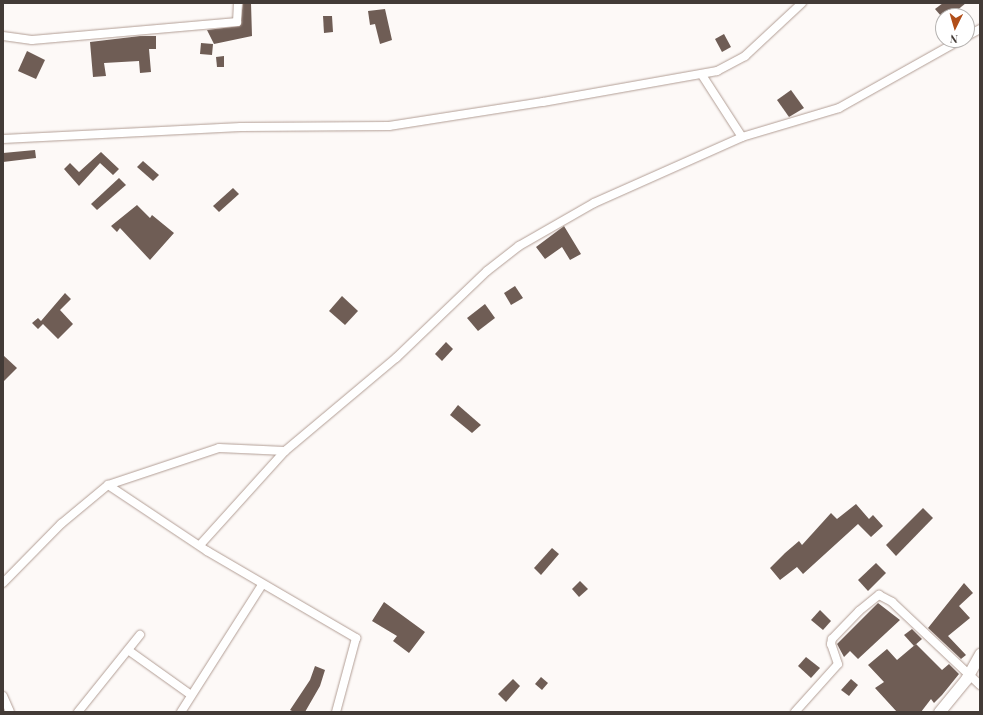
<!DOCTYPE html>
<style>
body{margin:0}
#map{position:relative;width:983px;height:715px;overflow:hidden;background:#fdf9f7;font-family:"Playfair Display",serif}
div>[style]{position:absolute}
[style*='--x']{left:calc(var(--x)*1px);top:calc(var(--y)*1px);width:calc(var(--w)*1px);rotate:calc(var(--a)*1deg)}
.building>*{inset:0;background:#6f5d55}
.roads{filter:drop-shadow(0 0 1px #b29e95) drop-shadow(0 0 1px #b29e95)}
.street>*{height:8px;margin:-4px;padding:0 4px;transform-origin:4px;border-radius:4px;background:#fff}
.secondary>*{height:11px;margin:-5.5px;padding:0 5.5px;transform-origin:5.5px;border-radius:5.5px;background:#fff}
span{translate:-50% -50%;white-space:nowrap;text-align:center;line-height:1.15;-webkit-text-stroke:4px #fff;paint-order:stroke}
.frame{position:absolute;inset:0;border:4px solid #433b37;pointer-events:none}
.north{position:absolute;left:935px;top:8px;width:40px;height:40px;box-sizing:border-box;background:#fff;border:1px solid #b4b1af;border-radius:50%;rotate:185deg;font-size:11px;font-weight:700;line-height:16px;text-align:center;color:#433b37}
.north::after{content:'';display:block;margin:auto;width:14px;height:18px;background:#b14e19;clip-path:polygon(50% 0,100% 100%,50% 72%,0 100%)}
</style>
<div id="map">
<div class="building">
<div style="clip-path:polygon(243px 3px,251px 3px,252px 36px,214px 44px,207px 30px,240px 26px)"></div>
<div style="clip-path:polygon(943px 3px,966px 3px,950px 16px,941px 16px,935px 9px)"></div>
<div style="clip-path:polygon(385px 9px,392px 40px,380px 44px,375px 24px,370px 25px,368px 11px)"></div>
<div style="clip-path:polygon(323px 16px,332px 16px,333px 32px,324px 33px)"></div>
<div style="clip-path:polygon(724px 34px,731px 47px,722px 52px,715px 39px)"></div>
<div style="clip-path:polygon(140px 36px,156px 36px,156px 49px,149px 49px,151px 72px,140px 73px,139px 61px,104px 63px,106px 76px,93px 77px,90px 42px)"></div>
<div style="clip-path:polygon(201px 43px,213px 44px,212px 55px,200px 54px)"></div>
<div style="clip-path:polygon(27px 51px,45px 60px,36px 79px,18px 71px)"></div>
<div style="clip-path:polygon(224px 56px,224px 67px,217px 67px,216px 57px)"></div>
<div style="clip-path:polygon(791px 90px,804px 108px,789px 117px,777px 100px)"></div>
<div style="clip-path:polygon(35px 150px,36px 158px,3px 162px,3px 153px)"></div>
<div style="clip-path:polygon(101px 152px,119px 169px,113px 175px,100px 163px,79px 186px,64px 169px,70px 163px,79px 172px)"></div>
<div style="clip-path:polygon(143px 161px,159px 175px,153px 181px,137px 167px)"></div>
<div style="clip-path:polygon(119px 178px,126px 185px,97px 210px,91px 204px)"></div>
<div style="clip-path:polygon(233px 188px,239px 194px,219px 212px,213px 206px)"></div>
<div style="clip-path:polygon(137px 205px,150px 218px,152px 215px,174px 233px,150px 260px,120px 228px,117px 232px,111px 226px)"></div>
<div style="clip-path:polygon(564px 226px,581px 254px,570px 260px,562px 247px,545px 259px,536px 247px)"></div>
<div style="clip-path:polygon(515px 286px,523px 298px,511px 305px,504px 293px)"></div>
<div style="clip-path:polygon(65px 293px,71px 299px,60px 310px,73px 324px,58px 339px,43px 324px,38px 329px,32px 323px,38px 318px,41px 321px)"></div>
<div style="clip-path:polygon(342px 296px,358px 311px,345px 325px,329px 311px)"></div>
<div style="clip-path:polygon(485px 304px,495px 318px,478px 331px,467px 318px)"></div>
<div style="clip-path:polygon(446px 342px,453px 349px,442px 361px,435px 354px)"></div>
<div style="clip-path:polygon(3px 355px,17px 368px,3px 382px)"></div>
<div style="clip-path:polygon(458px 405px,481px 425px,472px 433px,450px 415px)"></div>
<div style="clip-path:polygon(856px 504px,869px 519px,873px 515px,883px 526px,871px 537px,858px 524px,803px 574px,797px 567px,780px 580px,770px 568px,785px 553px,799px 541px,802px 545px,831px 513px,837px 519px)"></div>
<div style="clip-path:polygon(923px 508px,933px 518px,896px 556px,886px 545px)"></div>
<div style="clip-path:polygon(552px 548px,559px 554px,541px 575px,534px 568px)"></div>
<div style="clip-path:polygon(876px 563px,886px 573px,868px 591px,858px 580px)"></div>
<div style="clip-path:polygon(580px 581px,588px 589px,579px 597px,572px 589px)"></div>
<div style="clip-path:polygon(964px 583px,973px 593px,959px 606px,970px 618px,948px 636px,966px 655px,961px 659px,928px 628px)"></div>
<div style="clip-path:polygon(384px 602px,425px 632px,409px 653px,393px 641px,397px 636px,372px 621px)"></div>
<div style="clip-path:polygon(878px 603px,900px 620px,858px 659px,850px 651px,844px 657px,837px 644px)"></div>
<div style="clip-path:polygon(820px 610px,831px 621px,823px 630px,811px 620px)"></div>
<div style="clip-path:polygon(912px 629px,922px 639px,914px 646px,904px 635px)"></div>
<div style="clip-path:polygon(916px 644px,942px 670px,949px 664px,959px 674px,942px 695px,934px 703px,931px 699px,921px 712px,897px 712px,875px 688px,884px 682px,868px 665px,887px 649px,897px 660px)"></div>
<div style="clip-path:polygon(806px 657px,820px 668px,811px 678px,798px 666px)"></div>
<div style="clip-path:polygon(315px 666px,325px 670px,320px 686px,305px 712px,294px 712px,290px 710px,310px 680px)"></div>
<div style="clip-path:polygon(541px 677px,548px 683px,542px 690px,535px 684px)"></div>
<div style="clip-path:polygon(513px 679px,520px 686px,506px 702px,498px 694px)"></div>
<div style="clip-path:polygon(851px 679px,858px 685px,849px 696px,841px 690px)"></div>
</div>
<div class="roads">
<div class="street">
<div style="--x:3;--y:36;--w:29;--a:8"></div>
<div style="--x:32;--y:40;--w:206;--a:-5"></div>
<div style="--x:237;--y:22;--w:19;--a:-87"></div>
<div style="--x:967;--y:36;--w:15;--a:-28"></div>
<div style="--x:742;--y:137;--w:101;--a:-16.6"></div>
<div style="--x:839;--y:108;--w:139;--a:-29.3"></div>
<div style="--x:3;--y:139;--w:238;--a:-2.9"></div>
<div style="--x:241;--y:127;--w:148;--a:-0.4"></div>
<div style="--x:389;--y:126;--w:156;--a:-8.9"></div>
<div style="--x:543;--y:102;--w:177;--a:-10.1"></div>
<div style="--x:717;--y:71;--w:32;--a:-28"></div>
<div style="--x:745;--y:56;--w:78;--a:-42.9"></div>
<div style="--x:108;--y:485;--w:119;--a:33.7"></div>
<div style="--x:207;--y:551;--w:173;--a:30.3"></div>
<div style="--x:356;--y:638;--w:77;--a:105.1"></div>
<div style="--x:200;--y:545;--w:127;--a:-47.9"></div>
<div style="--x:285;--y:451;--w:145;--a:-40"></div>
<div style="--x:396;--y:358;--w:126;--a:-43.7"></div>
<div style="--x:487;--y:271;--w:41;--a:-38"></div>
<div style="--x:519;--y:246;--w:86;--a:-29.8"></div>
<div style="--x:594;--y:203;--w:162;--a:-24"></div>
<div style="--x:742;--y:137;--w:74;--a:-122.8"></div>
<div style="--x:3;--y:583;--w:83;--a:-45.5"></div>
<div style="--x:61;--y:524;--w:61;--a:-39.7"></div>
<div style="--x:108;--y:485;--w:117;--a:-18.4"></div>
<div style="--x:219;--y:448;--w:66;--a:2.6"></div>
<div style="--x:128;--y:650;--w:77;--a:35.5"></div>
<div style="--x:3;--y:696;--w:17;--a:66"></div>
<div style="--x:78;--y:712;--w:99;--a:-51.2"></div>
<div style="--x:181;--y:712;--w:151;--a:-57.5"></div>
<div style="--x:795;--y:712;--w:64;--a:-48.1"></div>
<div style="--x:838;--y:664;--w:21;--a:-109"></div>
<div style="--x:831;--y:644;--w:5;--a:-79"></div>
<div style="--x:832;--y:639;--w:39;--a:-46"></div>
<div style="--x:859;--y:611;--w:26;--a:-39"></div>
<div style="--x:879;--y:595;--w:15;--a:28"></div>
<div style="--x:892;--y:602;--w:121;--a:43.3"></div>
</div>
<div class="secondary">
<div style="--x:939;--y:712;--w:43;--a:-50.7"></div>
<div style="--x:966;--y:679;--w:29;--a:-61"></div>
</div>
</div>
<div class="frame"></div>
<div class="north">N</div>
</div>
